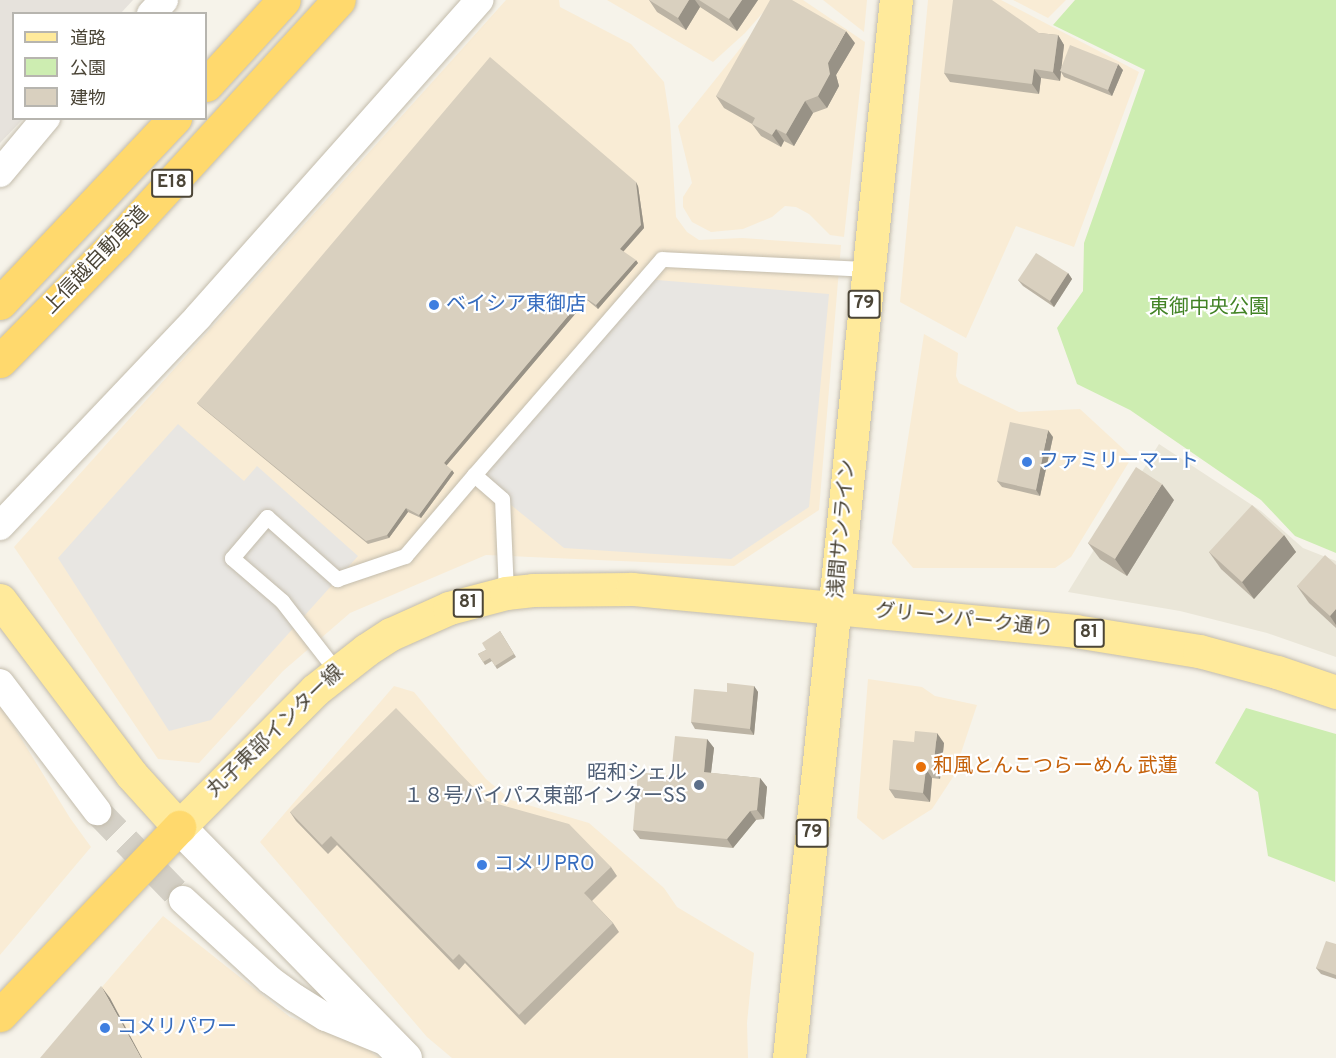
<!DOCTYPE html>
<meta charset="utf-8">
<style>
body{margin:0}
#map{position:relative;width:1336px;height:1058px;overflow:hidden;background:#f6f3ea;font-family:Overpass,"Noto Sans JP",sans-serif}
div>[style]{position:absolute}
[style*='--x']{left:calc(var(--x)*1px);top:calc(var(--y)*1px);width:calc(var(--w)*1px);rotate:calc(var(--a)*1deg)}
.residential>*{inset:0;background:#eae6d8}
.commercial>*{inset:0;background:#f9ecd5}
.industrial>*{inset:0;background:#e6e2dc}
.green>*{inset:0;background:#cdedb1}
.parking>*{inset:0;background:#e8e6e2}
.minor-tunnel>*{height:28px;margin-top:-14px;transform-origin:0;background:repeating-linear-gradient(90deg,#d4d0c6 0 28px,transparent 0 42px)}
.roads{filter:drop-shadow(0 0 2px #c3bcac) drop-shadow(0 0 2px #c3bcac)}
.service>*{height:15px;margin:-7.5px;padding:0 7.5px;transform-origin:7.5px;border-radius:7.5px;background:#fff}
.minor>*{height:28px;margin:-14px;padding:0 14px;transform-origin:14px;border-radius:14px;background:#fff}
.tertiary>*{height:33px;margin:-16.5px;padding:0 16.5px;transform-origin:16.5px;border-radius:16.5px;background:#fff}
.primary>*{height:33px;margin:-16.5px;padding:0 16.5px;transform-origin:16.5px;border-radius:16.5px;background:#ffea9b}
.motorway>*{height:33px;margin:-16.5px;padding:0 16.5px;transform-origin:16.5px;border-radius:16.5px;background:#ffd96d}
.wall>*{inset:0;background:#bbb3a4}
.shaded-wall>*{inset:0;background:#989286}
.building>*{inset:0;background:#d9d0bf}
.dots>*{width:16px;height:16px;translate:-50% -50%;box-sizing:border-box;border:3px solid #fff;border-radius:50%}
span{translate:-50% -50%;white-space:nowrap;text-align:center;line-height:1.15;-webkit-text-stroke:4.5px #fff;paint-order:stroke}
.shield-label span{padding:2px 4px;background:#fff;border:2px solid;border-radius:4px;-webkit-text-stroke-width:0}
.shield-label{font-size:18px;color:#4b4537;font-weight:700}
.street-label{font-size:20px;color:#4b4537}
.shop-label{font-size:20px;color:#366cbe}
.left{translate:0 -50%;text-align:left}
.park-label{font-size:20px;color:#428325}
.food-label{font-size:20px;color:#c56008}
.service-label{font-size:20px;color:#4e5e75}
.right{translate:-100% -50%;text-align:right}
.legend{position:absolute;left:12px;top:12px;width:195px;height:108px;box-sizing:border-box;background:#fff;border:2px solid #b7b5af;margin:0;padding:8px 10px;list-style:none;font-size:18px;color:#4b4537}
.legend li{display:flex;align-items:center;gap:12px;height:30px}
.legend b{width:30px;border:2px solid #b7b5af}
</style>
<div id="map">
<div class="residential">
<div style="clip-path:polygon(1159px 444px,1261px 511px,1303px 548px,1336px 561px,1336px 657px,1267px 633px,1180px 611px,1068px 592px)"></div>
</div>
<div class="commercial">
<div style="clip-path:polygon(506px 0,559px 0,560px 7px,631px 44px,664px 82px,670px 121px,676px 217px,687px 232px,699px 240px,742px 238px,841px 245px,819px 510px,734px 566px,486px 555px,350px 613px,283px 671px,199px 763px,158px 759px,14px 547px)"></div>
<div style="clip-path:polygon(607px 0,774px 0,745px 33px,713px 62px)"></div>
<div style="clip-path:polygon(779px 0,803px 0,865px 42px,844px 237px,830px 235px,809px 214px,796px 207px,785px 206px,772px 217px,743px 229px,711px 232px,692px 222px,683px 207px,683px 197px,692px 183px,678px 126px)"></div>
<div style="clip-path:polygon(823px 0,867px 0,864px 32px)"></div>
<div style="clip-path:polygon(928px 0,1001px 0,1139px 72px,1074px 247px,1016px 226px,966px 338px,900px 302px)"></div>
<div style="clip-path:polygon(1013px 0,1066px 0,1048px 18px)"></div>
<div style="clip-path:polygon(924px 334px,958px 353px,956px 376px,959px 383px,1019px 412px,1080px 409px,1132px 457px,1071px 557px,1055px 568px,913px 568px,892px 543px)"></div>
<div style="clip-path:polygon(868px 679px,922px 687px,935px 696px,977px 705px,953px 777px,932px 809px,883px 840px,857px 818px)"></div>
<div style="clip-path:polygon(394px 686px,414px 692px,486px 779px,511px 800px,589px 823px,664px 888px,677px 907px,754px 953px,747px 1023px,748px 1058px,452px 1058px,427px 1037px,260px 842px)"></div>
<div style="clip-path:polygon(0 704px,70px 818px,91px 847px,0 955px)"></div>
<div style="clip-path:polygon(163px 916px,290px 1017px,353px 1040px,380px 1058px,41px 1058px)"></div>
</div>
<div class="industrial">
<div style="clip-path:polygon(0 0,133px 0,121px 13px,14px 14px,14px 118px,23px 119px,0 143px)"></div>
</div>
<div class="green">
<div style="clip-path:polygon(1075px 0,1336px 0,1336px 553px,1295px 536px,1261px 500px,1130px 410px,1077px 384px,1057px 328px,1083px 291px,1084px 243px,1145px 70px,1053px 25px)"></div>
<div style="clip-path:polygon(1246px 708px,1336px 734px,1335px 882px,1268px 856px,1258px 792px,1215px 763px)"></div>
</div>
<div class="parking">
<div style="clip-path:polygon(645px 279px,829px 294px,809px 507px,731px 559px,564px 548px,474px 475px)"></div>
<div style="clip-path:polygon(178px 424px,244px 481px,257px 466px,358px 556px,211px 720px,169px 731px,58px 558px)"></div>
</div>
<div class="minor-tunnel">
<div style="--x:97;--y:811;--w:124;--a:46"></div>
</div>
<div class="roads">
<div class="service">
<div style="--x:506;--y:593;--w:94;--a:-92.4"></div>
<div style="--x:502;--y:499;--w:37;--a:-139"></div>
<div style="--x:474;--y:475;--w:286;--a:-49"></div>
<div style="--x:662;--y:259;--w:205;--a:2.8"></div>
<div style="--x:337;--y:672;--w:90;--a:-127.8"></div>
<div style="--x:282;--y:601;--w:66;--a:-139.3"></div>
<div style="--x:232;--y:558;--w:54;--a:-49.5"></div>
<div style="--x:267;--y:517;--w:94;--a:41.5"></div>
<div style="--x:337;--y:579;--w:72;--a:-18.7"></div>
<div style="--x:405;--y:556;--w:106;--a:-49.6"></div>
</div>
<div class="minor">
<div style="--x:151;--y:14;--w:19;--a:-47"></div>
<div style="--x:0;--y:173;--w:72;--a:-50.1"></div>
<div style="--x:0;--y:526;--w:288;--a:-46.5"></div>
<div style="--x:198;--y:317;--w:424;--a:-48.4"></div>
<div style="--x:0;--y:683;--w:161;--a:52.8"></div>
<div style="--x:183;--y:900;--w:118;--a:42.6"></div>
<div style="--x:270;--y:980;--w:31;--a:36"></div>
<div style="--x:295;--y:998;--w:36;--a:32"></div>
<div style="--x:326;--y:1017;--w:66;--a:22.3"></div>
</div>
<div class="tertiary">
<div style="--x:179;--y:827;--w:323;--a:45.6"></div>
</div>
<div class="primary">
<div style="--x:0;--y:600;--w:218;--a:53"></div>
<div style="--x:131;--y:774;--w:72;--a:47.8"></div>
<div style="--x:179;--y:827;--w:193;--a:-45.2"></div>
<div style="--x:315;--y:690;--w:65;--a:-38.1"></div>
<div style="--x:366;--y:650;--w:30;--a:-33"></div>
<div style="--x:391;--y:634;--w:64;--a:-24.1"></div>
<div style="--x:449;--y:608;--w:59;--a:-14.7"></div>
<div style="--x:506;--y:593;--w:27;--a:-6"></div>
<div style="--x:533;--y:590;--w:99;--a:-0.6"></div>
<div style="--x:632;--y:589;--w:445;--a:5.4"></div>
<div style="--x:1075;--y:631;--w:126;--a:9.2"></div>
<div style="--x:1199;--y:651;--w:81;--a:15.1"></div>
<div style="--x:1277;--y:672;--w:62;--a:18.7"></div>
<div style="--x:789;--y:1058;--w:1063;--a:-84.23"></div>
</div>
<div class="motorway">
<div style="--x:206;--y:85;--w:115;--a:-47.5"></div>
<div style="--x:0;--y:303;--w:255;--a:-46.6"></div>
<div style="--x:0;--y:361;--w:167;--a:-45.5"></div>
<div style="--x:117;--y:242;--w:328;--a:-47.5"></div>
<div style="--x:0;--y:1015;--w:260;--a:-46.4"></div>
</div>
</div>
<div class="wall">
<div style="clip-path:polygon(649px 0,758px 0,737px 31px,700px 7px,686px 30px,657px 12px)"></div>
<div style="clip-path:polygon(1039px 33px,1058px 35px,1064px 45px,1061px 67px,1123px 70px,1112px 96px,1064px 77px,1061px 72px,1060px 81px,1041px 78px,1039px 94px,950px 82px,944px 73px)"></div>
<div style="clip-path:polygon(855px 43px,836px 75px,839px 86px,827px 108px,813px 113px,794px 146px,784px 141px,781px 147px,761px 136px,752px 124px,724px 108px,716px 96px)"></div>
<div style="clip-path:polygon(638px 186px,644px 228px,623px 252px,638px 263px,598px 309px,587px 300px,446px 466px,454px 473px,421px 518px,408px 512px,389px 538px,368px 544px,200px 406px,197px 403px)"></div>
<div style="clip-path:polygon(1068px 273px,1072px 279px,1054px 307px,1023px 286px,1018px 280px)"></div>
<div style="clip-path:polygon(1053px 437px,1040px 496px,1002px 487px,997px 481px)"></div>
<div style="clip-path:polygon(1174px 500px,1127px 576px,1100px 559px,1088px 543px)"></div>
<div style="clip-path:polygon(1284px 535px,1296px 552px,1254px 599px,1221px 569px,1209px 552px)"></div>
<div style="clip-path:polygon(1336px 565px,1336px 628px,1309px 603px,1297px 586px)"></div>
<div style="clip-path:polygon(500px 631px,516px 657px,497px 669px,492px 661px,485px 665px,478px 654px,486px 650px)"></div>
<div style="clip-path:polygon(754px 686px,758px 692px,754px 735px,695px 729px,691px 722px)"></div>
<div style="clip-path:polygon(707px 739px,714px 748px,711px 773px,760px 778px,767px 787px,764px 819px,756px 820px,733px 848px,640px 839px,633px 830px,671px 776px)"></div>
<div style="clip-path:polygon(914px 742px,944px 743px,940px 779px,932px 778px,930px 802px,895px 798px,889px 789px)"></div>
<div style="clip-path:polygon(487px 801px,611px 867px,617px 876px,592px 901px,613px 923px,619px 932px,525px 1025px,465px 963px,459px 970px,337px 845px,328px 854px,296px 821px,290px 812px)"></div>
<div style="clip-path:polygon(1336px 944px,1336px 979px,1321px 974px,1316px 968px)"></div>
</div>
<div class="shaded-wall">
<div style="clip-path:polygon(689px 0,695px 0,700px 7px,686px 30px,678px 18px)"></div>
<div style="clip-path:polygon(742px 0,758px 0,737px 31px,729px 19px)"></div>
<div style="clip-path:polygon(846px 31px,855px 43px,836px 75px,839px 86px,827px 108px,818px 96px,828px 63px)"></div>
<div style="clip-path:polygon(1058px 35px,1064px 45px,1060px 81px,1053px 72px)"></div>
<div style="clip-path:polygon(1118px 64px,1123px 70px,1112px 96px,1108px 90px)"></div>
<div style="clip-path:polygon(1034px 69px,1041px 78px,1039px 94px,1032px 84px)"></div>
<div style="clip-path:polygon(805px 101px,813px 113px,794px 146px,786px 134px)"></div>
<div style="clip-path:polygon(776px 129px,784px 141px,781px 147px,772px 135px)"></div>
<div style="clip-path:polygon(636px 182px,638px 186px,644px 228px,622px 253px,620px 249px)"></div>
<div style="clip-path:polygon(636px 260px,638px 263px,598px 309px,596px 305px)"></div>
<div style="clip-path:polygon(1068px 273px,1072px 279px,1054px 307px,1050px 301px)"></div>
<div style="clip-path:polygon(584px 297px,587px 300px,446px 466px,444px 463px)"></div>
<div style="clip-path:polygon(1048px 430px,1053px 437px,1040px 496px,1036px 490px)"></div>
<div style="clip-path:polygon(452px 470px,454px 473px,421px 518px,419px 515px)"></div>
<div style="clip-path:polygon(1162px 484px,1174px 500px,1127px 576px,1115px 559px)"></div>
<div style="clip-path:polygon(406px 508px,408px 512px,389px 538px,387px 535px)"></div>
<div style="clip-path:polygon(1284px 535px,1296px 552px,1254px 599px,1242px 582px)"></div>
<div style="clip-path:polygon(1336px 609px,1336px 625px,1330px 616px)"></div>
<div style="clip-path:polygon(754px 686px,758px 692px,754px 735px,750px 729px)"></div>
<div style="clip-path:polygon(937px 733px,944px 743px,940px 779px,933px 770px)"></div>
<div style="clip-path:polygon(707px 739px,714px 748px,710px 781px,704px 772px)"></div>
<div style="clip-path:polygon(926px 769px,932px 778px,930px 802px,923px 793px)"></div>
<div style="clip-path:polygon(760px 778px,767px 787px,764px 819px,757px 810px)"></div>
<div style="clip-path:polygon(750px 811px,756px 820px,733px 848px,727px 839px)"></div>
<div style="clip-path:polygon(101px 986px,110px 998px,142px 1058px,141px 1058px)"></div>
</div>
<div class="building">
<div style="clip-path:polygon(649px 0,689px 0,678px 18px)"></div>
<div style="clip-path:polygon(699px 0,742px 0,729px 19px)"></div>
<div style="clip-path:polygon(770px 0,792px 0,846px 31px,828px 63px,830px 74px,818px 96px,805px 101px,786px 134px,776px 129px,772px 135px,752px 124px,755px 118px,716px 96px)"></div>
<div style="clip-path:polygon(953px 0,992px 0,1039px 33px,1058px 35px,1053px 72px,1034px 69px,1032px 84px,944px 73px)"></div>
<div style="clip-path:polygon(1070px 45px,1118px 64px,1108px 90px,1060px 71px)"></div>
<div style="clip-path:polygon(490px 57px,636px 182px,641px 225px,620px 249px,636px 260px,596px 305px,584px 297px,444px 463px,452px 470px,419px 515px,406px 508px,387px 535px,366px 541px,197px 403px)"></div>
<div style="clip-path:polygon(1036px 253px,1068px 273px,1050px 301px,1018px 280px)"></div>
<div style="clip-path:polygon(1010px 422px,1048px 430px,1036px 490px,997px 481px)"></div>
<div style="clip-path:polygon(1136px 467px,1162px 484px,1115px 559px,1088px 543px)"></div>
<div style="clip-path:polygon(1252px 505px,1284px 535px,1242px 582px,1209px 552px)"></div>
<div style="clip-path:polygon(1325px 555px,1336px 565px,1336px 609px,1330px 616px,1297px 586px)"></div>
<div style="clip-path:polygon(500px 631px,514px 654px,495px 666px,490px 658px,483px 662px,478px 654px,486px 650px,482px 643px)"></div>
<div style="clip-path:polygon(727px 683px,754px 686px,750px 729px,691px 722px,694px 689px,727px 692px)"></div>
<div style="clip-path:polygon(396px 708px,487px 801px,569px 824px,611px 867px,584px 893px,613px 923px,519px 1015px,459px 954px,453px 960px,331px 836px,322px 845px,290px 812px)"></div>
<div style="clip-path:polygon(915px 731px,937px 733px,933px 770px,926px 769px,923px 793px,889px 789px,893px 740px,914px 742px)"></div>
<div style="clip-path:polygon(675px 736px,707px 739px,704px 772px,760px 778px,757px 810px,750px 811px,727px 839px,633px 830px,638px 772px,671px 776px)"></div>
<div style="clip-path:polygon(1326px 941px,1336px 944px,1336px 975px,1316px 968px)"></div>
<div style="clip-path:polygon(101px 986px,141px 1058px,40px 1058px)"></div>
</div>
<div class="dots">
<div style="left:434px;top:305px;background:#3f7fe0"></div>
<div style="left:1027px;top:462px;background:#3f7fe0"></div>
<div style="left:921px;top:767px;background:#e8710a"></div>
<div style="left:699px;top:785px;background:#5c6f8a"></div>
<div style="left:482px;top:865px;background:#3f7fe0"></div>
<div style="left:105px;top:1028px;background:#3f7fe0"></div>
</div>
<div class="shield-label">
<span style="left:172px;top:183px">E18</span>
<span style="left:864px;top:304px">79</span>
<span style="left:468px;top:603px">81</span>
<span style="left:1089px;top:633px">81</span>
<span style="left:812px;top:833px">79</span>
</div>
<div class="street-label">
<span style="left:97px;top:261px;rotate:-46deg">上信越自動車道</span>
<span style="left:843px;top:529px;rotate:-85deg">浅間サンライン</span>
<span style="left:964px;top:621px;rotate:6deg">グリーンパーク通り</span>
<span style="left:276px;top:732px;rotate:-44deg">丸子東部インター線</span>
</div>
<div class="shop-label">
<span class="left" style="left:446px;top:305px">ベイシア東御店</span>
<span class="left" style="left:1039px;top:462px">ファミリーマート</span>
<span class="left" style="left:494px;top:865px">コメリPRO</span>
<span class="left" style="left:117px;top:1028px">コメリパワー</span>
</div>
<div class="park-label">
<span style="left:1209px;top:308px">東御中央公園</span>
</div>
<div class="food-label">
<span class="left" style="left:933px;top:767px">和風とんこつらーめん 武蓮</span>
</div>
<div class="service-label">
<span class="right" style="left:687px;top:786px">昭和シェル<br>１８号バイパス東部インターSS</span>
</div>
<ul class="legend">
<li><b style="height:8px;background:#ffea9b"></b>道路</li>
<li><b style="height:16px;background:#cdedb1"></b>公園</li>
<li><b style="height:16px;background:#d9d0bf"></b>建物</li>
</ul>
</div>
